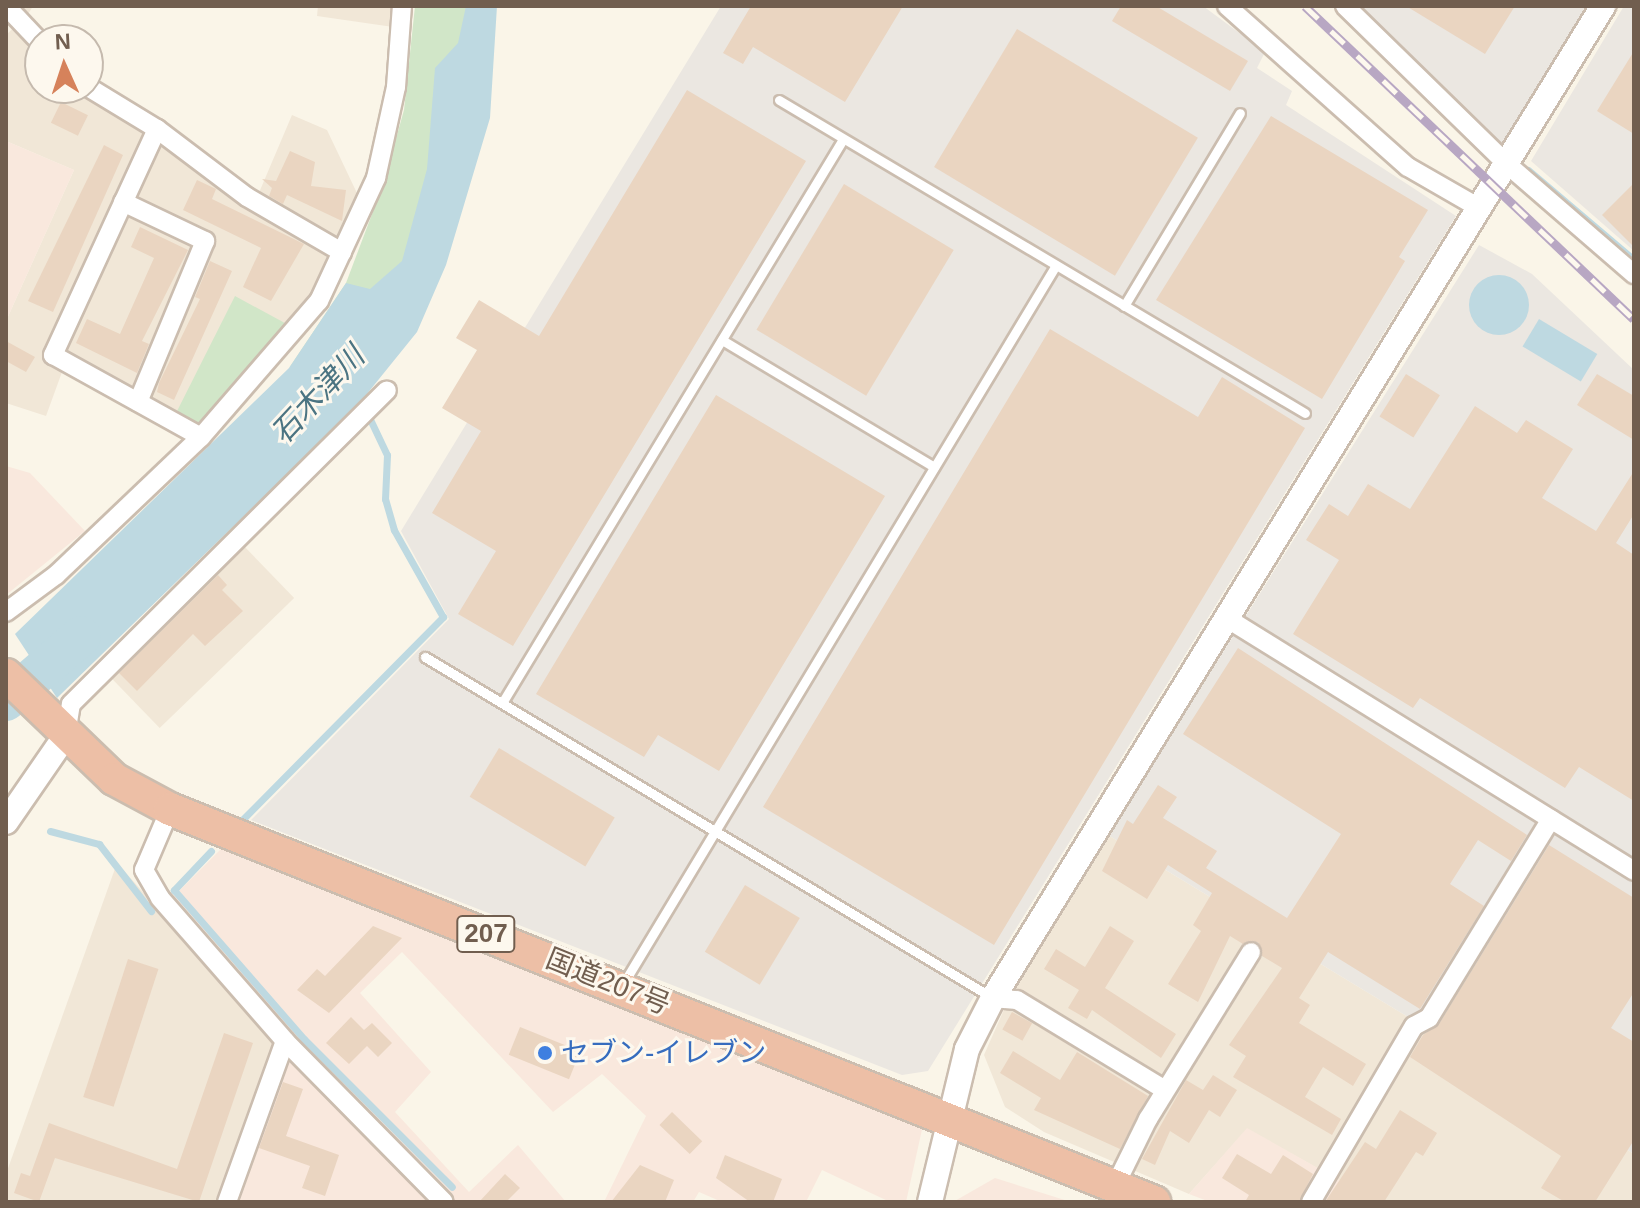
<!DOCTYPE html>
<meta charset="utf-8">
<style>
body{margin:0}
#map{position:relative;width:1640px;height:1208px;overflow:hidden;background:#faf5e8;font-family:Helvetica,"Noto Sans JP",sans-serif}
div>[style]{position:absolute}
[style*='--x']{left:calc(var(--x)*1px);top:calc(var(--y)*1px);width:calc(var(--w)*1px);rotate:calc(var(--a)*1deg)}
.residential>*{inset:0;background:#f1e7d7;transform-origin:0 0}
.commercial>*{inset:0;background:#f9e8dd}
.industrial>*{inset:0;background:#ebe7e1}
.green>*{inset:0;background:#d1e6c8}
.water>*{inset:0;background:#bed9e1;transform-origin:0 0}
.round{border-radius:50%}
.stream>*{height:7px;margin:-3.5px;padding:0 3.5px;transform-origin:3.5px;border-radius:3.5px;background:#bed9e1}
.river>*{height:40px;margin:-20px;padding:0 20px;transform-origin:20px;border-radius:20px;background:#bed9e1}
.building>*{inset:0;background:#ead5c1;transform-origin:0 0}
.roads{filter:drop-shadow(2px 0 #cbbdaf) drop-shadow(-2px 0 #cbbdaf) drop-shadow(0 2px #cbbdaf) drop-shadow(0 -2px #cbbdaf)}
.lane>*{height:9px;margin:-4.5px;padding:0 4.5px;transform-origin:4.5px;border-radius:4.5px;background:#fff}
.street>*{height:18px;margin:-9px;padding:0 9px;transform-origin:9px;border-radius:9px;background:#fff}
.secondary>*{height:24px;margin:-12px;padding:0 12px;transform-origin:12px;border-radius:12px;background:#fff}
.highway>*{height:32px;margin:-16px;padding:0 16px;transform-origin:16px;border-radius:16px;background:#edbfa6}
.rail>*{height:9px;margin-top:-4.5px;transform-origin:0;background:repeating-linear-gradient(90deg,#fdf8ee 0 18px,#b8a7c3 0 36px);box-sizing:border-box;border-block:2px solid #b8a7c3}
.dots>*{width:22px;height:22px;translate:-50% -50%;box-sizing:border-box;border:4px solid #fdf8ee;border-radius:50%}
span{translate:-50% -50%;white-space:nowrap;text-align:center;line-height:1.15;-webkit-text-stroke:6px #fdf8ee;paint-order:stroke}
.shield-label span{padding:2px 6px;background:#fdf8ee;border:2px solid;border-radius:6px;-webkit-text-stroke-width:0}
.shield-label{font-size:26px;color:#715e4f;font-weight:700}
.street-label{font-size:28px;color:#715e4f}
.shop-label{font-size:28px;color:#366cbe}
.left{translate:0 -50%;text-align:left}
.water-label{font-size:30px;color:#4b7482;font-style:italic}
.frame{position:absolute;inset:0;border:8px solid #715e4f;pointer-events:none}
.north{position:absolute;left:24px;top:24px;width:80px;height:80px;box-sizing:border-box;background:#fdf8ee;border:2px solid #c5baae;border-radius:50%;rotate:357deg;font-size:22px;font-weight:700;line-height:32px;text-align:center;color:#715e4f}
.north::after{content:'';display:block;margin:auto;width:28px;height:36px;background:#d6825b;clip-path:polygon(50% 0,100% 100%,50% 72%,0 100%)}
</style>
<div id="map">
<div class="residential">
<div style="clip-path:polygon(18px 6px,33px 6px,27px 16px,40px 40px,40px 88px,88px 88px,258px 195px,292px 115px,327px 130px,365px 210px,322px 306px,169px 427px,62px 372px,46px 416px,6px 403px,6px 321px,74px 170px,6px 141px,6px 35px,26px 16px)"></div>
<div style="clip-path:polygon(318px 6px,407px 6px,407px 29px,317px 16px)"></div>
<div style="left:240px;top:542px;width:78px;height:187px;rotate:46deg"></div>
<div style="clip-path:polygon(1108px 835px,1634px 1154px,1634px 1202px,1378px 1202px,1247px 1129px,1189px 1194px,1044px 1132px,1005px 1107px,984px 1055px,1014px 987px)"></div>
<div style="clip-path:polygon(117px 863px,278px 1043px,219px 1202px,6px 1202px,6px 1174px)"></div>
</div>
<div class="commercial">
<div style="clip-path:polygon(6px 141px,74px 170px,6px 321px)"></div>
<div style="clip-path:polygon(6px 466px,30px 473px,85px 531px,6px 595px)"></div>
<div style="clip-path:polygon(221px 849px,923px 1125px,906px 1202px,890px 1202px,822px 1170px,806px 1202px,722px 1202px,699px 1192px,693px 1202px,604px 1202px,646px 1116px,602px 1074px,553px 1112px,402px 952px,360px 993px,431px 1072px,395px 1112px,469px 1192px,518px 1145px,566px 1202px,239px 1202px,221px 1196px,278px 1043px,158px 912px)"></div>
<div style="clip-path:polygon(1247px 1128px,1378px 1202px,1210px 1202px,1189px 1194px)"></div>
<div style="clip-path:polygon(995px 1178px,1071px 1202px,953px 1202px)"></div>
</div>
<div class="industrial">
<div style="clip-path:polygon(721px 6px,1203px 6px,1265px 52px,1257px 68px,1292px 91px,1286px 105px,1456px 216px,928px 1071px,902px 1075px,251px 820px,449px 619px,401px 531px)"></div>
<div style="clip-path:polygon(1356px 6px,1586px 6px,1500px 146px)"></div>
<div style="clip-path:polygon(1624px 6px,1634px 6px,1634px 251px,1531px 161px)"></div>
<div style="clip-path:polygon(1479px 245px,1532px 274px,1634px 370px,1634px 1154px,1108px 835px)"></div>
</div>
<div class="green">
<div style="clip-path:polygon(415px 6px,470px 6px,420px 250px,289px 368px,346px 283px,383px 185px,404px 110px)"></div>
<div style="clip-path:polygon(235px 296px,294px 328px,187px 441px,169px 427px)"></div>
</div>
<div class="water">
<div style="clip-path:polygon(466px 6px,497px 6px,490px 118px,446px 265px,417px 332px,358px 405px,57px 698px,15px 634px,289px 368px,346px 283px,370px 289px,402px 261px,427px 169px,435px 68px,458px 43px)"></div>
<div class="round" style="left:1469px;top:275px;width:60px;height:60px"></div>
<div style="left:1539px;top:319px;width:68px;height:32px;rotate:31deg"></div>
</div>
<div class="stream">
<div style="--x:1528;--y:170;--w:139;--a:40.3"></div>
<div style="--x:242;--y:820;--w:286;--a:-45.3"></div>
<div style="--x:443;--y:617;--w:100;--a:-119.4"></div>
<div style="--x:394;--y:530;--w:32;--a:-106"></div>
<div style="--x:385;--y:499;--w:44;--a:-87.4"></div>
<div style="--x:387;--y:455;--w:65;--a:-115.4"></div>
<div style="--x:50;--y:831;--w:51;--a:14.9"></div>
<div style="--x:99;--y:844;--w:85;--a:52.2"></div>
<div style="--x:211;--y:851;--w:54;--a:133.5"></div>
<div style="--x:174;--y:890;--w:198;--a:48.9"></div>
<div style="--x:304;--y:1039;--w:209;--a:45"></div>
</div>
<div class="river">
<div style="--x:6;--y:701;--w:99;--a:-40.9"></div>
</div>
<div class="building">
<div style="clip-path:polygon(751px 6px,903px 6px,845px 102px,753px 47px,743px 64px,723px 53px)"></div>
<div style="clip-path:polygon(1121px 6px,1156px 6px,1248px 61px,1230px 91px,1112px 21px)"></div>
<div style="clip-path:polygon(1406px 6px,1515px 6px,1485px 54px)"></div>
<div style="left:1017px;top:29px;width:211px;height:161px;rotate:31deg"></div>
<div style="clip-path:polygon(1634px 51px,1634px 134px,1597px 111px)"></div>
<div style="clip-path:polygon(687px 90px,806px 161px,513px 646px,458px 614px,496px 551px,432px 513px,481px 431px,442px 408px,477px 350px,456px 338px,479px 300px,539px 336px)"></div>
<div style="left:61px;top:102px;width:30px;height:23px;rotate:26deg"></div>
<div style="clip-path:polygon(1271px 116px,1428px 210px,1399px 257px,1405px 261px,1322px 399px,1156px 300px)"></div>
<div style="clip-path:polygon(104px 145px,123px 155px,53px 312px,28px 301px)"></div>
<div style="clip-path:polygon(290px 151px,315px 162px,311px 186px,346px 190px,342px 221px,287px 195px,283px 204px,269px 196px,272px 188px,262px 179px,276px 181px)"></div>
<div style="clip-path:polygon(197px 180px,216px 189px,212px 199px,304px 244px,271px 301px,243px 287px,261px 248px,183px 210px)"></div>
<div style="clip-path:polygon(1634px 183px,1634px 247px,1602px 215px)"></div>
<div style="left:844px;top:184px;width:128px;height:170px;rotate:31deg"></div>
<div style="clip-path:polygon(140px 227px,188px 250px,142px 341px,149px 344px,137px 373px,76px 343px,87px 319px,120px 334px,154px 258px,131px 247px)"></div>
<div style="clip-path:polygon(210px 261px,232px 271px,174px 400px,157px 392px,159px 383px,200px 299px,195px 297px)"></div>
<div style="clip-path:polygon(1050px 329px,1198px 417px,1222px 377px,1305px 428px,994px 945px,763px 807px)"></div>
<div style="clip-path:polygon(6px 341px,35px 357px,26px 372px,6px 361px)"></div>
<div style="left:1406px;top:374px;width:40px;height:50px;rotate:32deg"></div>
<div style="clip-path:polygon(1597px 374px,1634px 396px,1634px 440px,1577px 405px)"></div>
<div style="clip-path:polygon(716px 395px,885px 496px,719px 771px,658px 735px,644px 757px,536px 694px)"></div>
<div style="clip-path:polygon(1475px 406px,1517px 433px,1526px 420px,1573px 449px,1542px 498px,1596px 531px,1634px 471px,1634px 514px,1616px 543px,1634px 555px,1634px 801px,1579px 767px,1565px 788px,1420px 698px,1413px 708px,1293px 634px,1339px 560px,1306px 540px,1329px 504px,1348px 516px,1368px 484px,1410px 509px)"></div>
<div style="clip-path:polygon(218px 575px,227px 585px,222px 590px,243px 611px,205px 646px,193px 634px,137px 691px,119px 673px)"></div>
<div style="clip-path:polygon(1238px 648px,1527px 835px,1511px 861px,1478px 840px,1450px 884px,1484px 906px,1420px 1009px,1328px 952px,1299px 998px,1310px 1005px,1299px 1023px,1366px 1064px,1353px 1086px,1323px 1067px,1305px 1097px,1341px 1119px,1332px 1135px,1233px 1077px,1246px 1056px,1229px 1045px,1282px 968px,1262px 956px,1258px 942px,1243px 944px,1230px 936px,1198px 1002px,1168px 984px,1201px 931px,1193px 925px,1212px 893px,1168px 865px,1147px 899px,1102px 871px,1127px 820px,1133px 824px,1158px 785px,1177px 797px,1163px 818px,1217px 851px,1206px 868px,1287px 918px,1341px 834px,1183px 734px)"></div>
<div style="left:499px;top:748px;width:135px;height:57px;rotate:31deg"></div>
<div style="clip-path:polygon(1549px 845px,1634px 898px,1634px 992px,1611px 1028px,1634px 1042px,1634px 1140px,1595px 1202px,1565px 1202px,1541px 1188px,1561px 1156px,1410px 1057px,1423px 1035px,1439px 1024px)"></div>
<div style="left:745px;top:885px;width:64px;height:78px;rotate:31deg"></div>
<div style="clip-path:polygon(373px 926px,402px 938px,329px 1013px,297px 990px,317px 969px,325px 976px)"></div>
<div style="clip-path:polygon(1110px 926px,1134px 941px,1105px 988px,1176px 1034px,1161px 1058px,1092px 1010px,1087px 1019px,1068px 1008px,1079px 990px,1044px 969px,1056px 949px,1085px 967px)"></div>
<div style="left:128px;top:959px;width:32px;height:145px;rotate:18deg"></div>
<div style="left:1012px;top:1012px;width:23px;height:20px;rotate:29deg"></div>
<div style="clip-path:polygon(351px 1017px,364px 1030px,372px 1023px,392px 1043px,378px 1057px,367px 1046px,349px 1064px,326px 1043px)"></div>
<div style="left:520px;top:1027px;width:65px;height:30px;rotate:22deg"></div>
<div style="clip-path:polygon(224px 1033px,253px 1043px,199px 1202px,55px 1158px,39px 1202px,14px 1193px,21px 1173px,30px 1176px,49px 1123px,177px 1169px)"></div>
<div style="clip-path:polygon(1013px 1051px,1060px 1080px,1077px 1052px,1148px 1096px,1120px 1149px,1034px 1110px,1041px 1098px,1000px 1073px)"></div>
<div style="clip-path:polygon(1213px 1075px,1237px 1090px,1220px 1117px,1209px 1110px,1189px 1143px,1170px 1131px,1155px 1165px,1142px 1159px,1186px 1080px,1203px 1090px)"></div>
<div style="clip-path:polygon(283px 1082px,303px 1089px,286px 1136px,339px 1155px,325px 1196px,302px 1188px,310px 1166px,259px 1148px)"></div>
<div style="clip-path:polygon(1400px 1110px,1437px 1133px,1423px 1156px,1416px 1152px,1384px 1202px,1325px 1202px,1365px 1142px,1376px 1149px)"></div>
<div style="left:672px;top:1112px;width:42px;height:18px;rotate:44deg"></div>
<div style="clip-path:polygon(1237px 1154px,1271px 1174px,1283px 1155px,1313px 1174px,1299px 1202px,1245px 1202px,1249px 1195px,1222px 1178px)"></div>
<div style="clip-path:polygon(725px 1155px,782px 1179px,773px 1202px,750px 1202px,716px 1178px)"></div>
<div style="clip-path:polygon(640px 1165px,674px 1180px,665px 1202px,611px 1202px)"></div>
<div style="clip-path:polygon(505px 1174px,520px 1188px,506px 1202px,479px 1202px)"></div>
</div>
<div class="roads">
<div class="lane">
<div style="--x:779;--y:100;--w:612;--a:30.76"></div>
<div style="--x:1124;--y:306;--w:225;--a:-59"></div>
<div style="--x:722;--y:340;--w:247;--a:30.9"></div>
<div style="--x:425;--y:657;--w:660;--a:30.99"></div>
<div style="--x:502;--y:703;--w:659;--a:-58.84"></div>
<div style="--x:623;--y:984;--w:839;--a:-58.94"></div>
</div>
<div class="street">
<div style="--x:6;--y:6;--w:50;--a:46.6"></div>
<div style="--x:1227;--y:6;--w:242;--a:41.7"></div>
<div style="--x:1408;--y:167;--w:84;--a:29.9"></div>
<div style="--x:1345;--y:6;--w:228;--a:44.3"></div>
<div style="--x:1508;--y:165;--w:167;--a:40.9"></div>
<div style="--x:88;--y:87;--w:81;--a:31.3"></div>
<div style="--x:157;--y:129;--w:113;--a:37.1"></div>
<div style="--x:247;--y:197;--w:110;--a:30.1"></div>
<div style="--x:157;--y:129;--w:249;--a:114.7"></div>
<div style="--x:53;--y:355;--w:169;--a:29"></div>
<div style="--x:123;--y:202;--w:91;--a:25.4"></div>
<div style="--x:205;--y:241;--w:174;--a:112.6"></div>
<div style="--x:6;--y:612;--w:62;--a:-36.5"></div>
<div style="--x:56;--y:575;--w:200;--a:-43.6"></div>
<div style="--x:201;--y:437;--w:180;--a:-49.1"></div>
<div style="--x:319;--y:301;--w:136;--a:-65.1"></div>
<div style="--x:376;--y:178;--w:93;--a:-77.6"></div>
<div style="--x:396;--y:87;--w:81;--a:-85.8"></div>
<div style="--x:1228;--y:619;--w:478;--a:31.8"></div>
<div style="--x:66;--y:735;--w:31;--a:-81"></div>
<div style="--x:71;--y:704;--w:445;--a:-44.8"></div>
<div style="--x:170;--y:809;--w:66;--a:113.1"></div>
<div style="--x:144;--y:870;--w:32;--a:60"></div>
<div style="--x:160;--y:898;--w:190;--a:48.8"></div>
<div style="--x:285;--y:1041;--w:226;--a:45.4"></div>
<div style="--x:993;--y:998;--w:24;--a:5"></div>
<div style="--x:1017;--y:1000;--w:173;--a:31.3"></div>
<div style="--x:1115;--y:1186;--w:75;--a:-63.8"></div>
<div style="--x:1148;--y:1119;--w:196;--a:-58.3"></div>
<div style="--x:227;--y:1202;--w:171;--a:-70.2"></div>
<div style="--x:1311;--y:1202;--w:204;--a:-59.7"></div>
<div style="--x:1414;--y:1026;--w:17;--a:-28"></div>
<div style="--x:1429;--y:1018;--w:233;--a:-58.5"></div>
</div>
<div class="secondary">
<div style="--x:6;--y:822;--w:106;--a:-55.4"></div>
<div style="--x:930;--y:1202;--w:157;--a:-76.4"></div>
<div style="--x:967;--y:1049;--w:57;--a:-63"></div>
<div style="--x:993;--y:998;--w:1165;--a:-58.41"></div>
</div>
<div class="highway">
<div style="--x:6;--y:675;--w:150;--a:43.9"></div>
<div style="--x:114;--y:779;--w:64;--a:28.2"></div>
<div style="--x:170;--y:809;--w:1060;--a:21.77"></div>
</div>
</div>
<div class="rail">
<div style="--x:1305;--y:6;--w:454;--a:43.6"></div>
</div>
<div class="dots">
<div style="left:545px;top:1053px;background:#3f7fe0"></div>
</div>
<div class="shield-label">
<span style="left:486px;top:934px">207</span>
</div>
<div class="street-label">
<span style="left:608px;top:982px;rotate:22deg">国道207号</span>
</div>
<div class="shop-label">
<span class="left" style="left:561px;top:1053px">セブン-イレブン</span>
</div>
<div class="water-label">
<span style="left:318px;top:395px;rotate:-47deg">石木津川</span>
</div>
<div class="frame"></div>
<div class="north">N</div>
</div>
